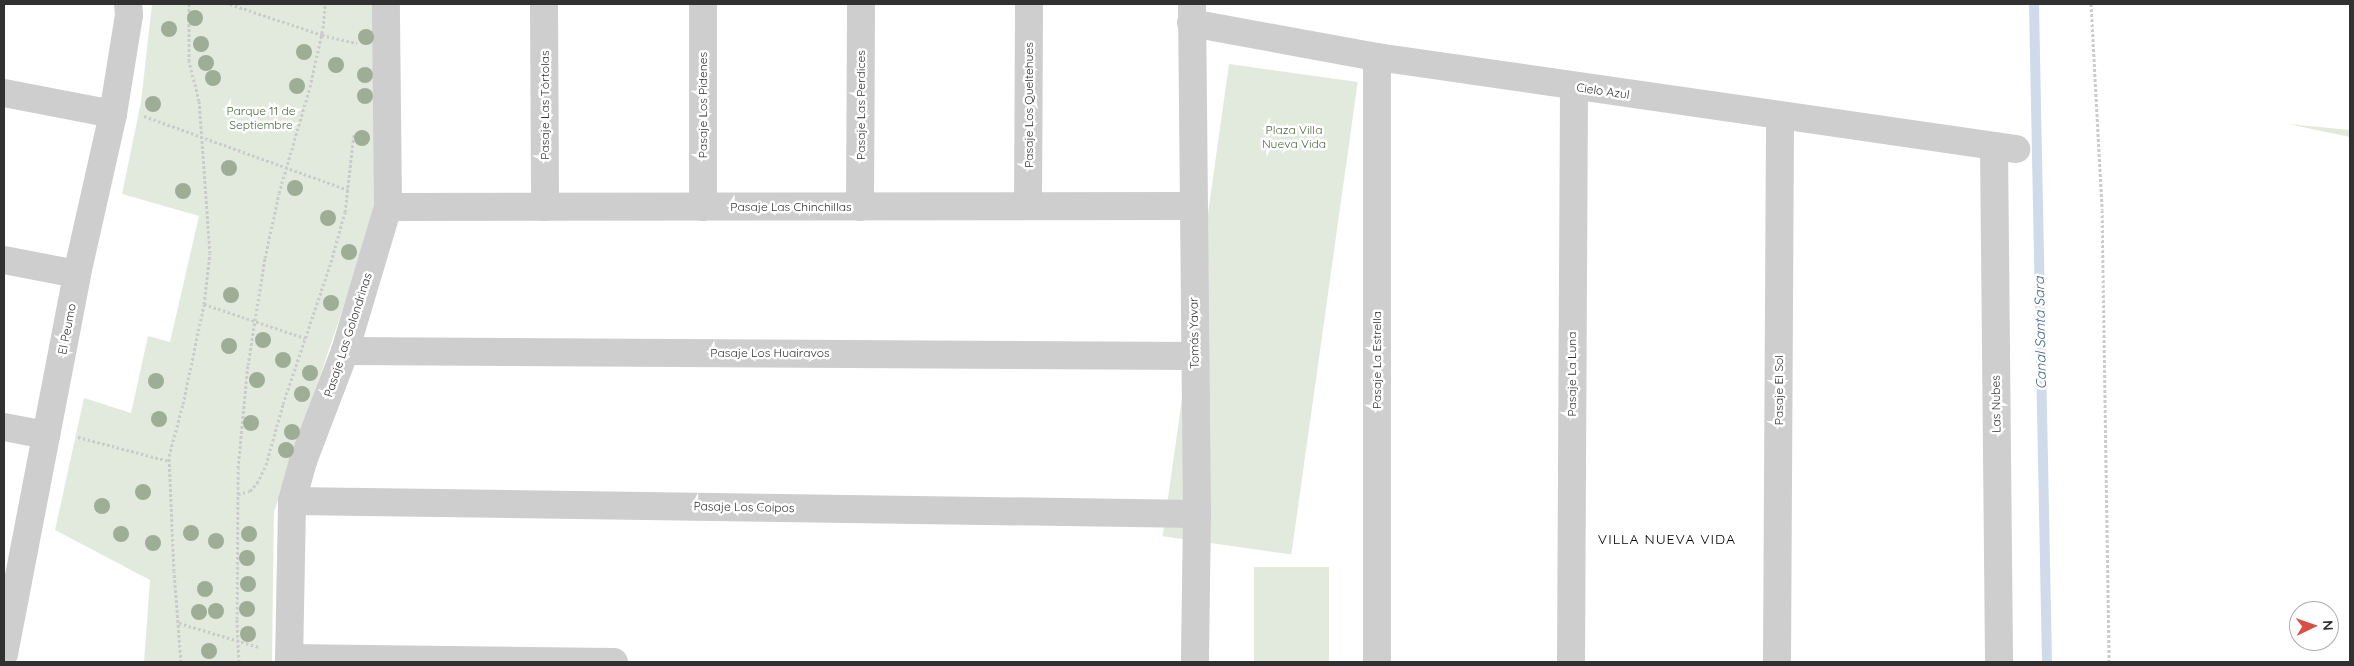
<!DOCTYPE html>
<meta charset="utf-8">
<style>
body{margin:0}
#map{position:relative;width:2354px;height:666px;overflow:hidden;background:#fff;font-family:Quicksand,sans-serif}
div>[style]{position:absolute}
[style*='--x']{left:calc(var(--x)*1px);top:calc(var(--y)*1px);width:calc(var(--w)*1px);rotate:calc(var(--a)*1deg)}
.green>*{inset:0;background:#e2eade;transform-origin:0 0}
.stream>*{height:10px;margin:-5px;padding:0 5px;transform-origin:5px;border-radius:5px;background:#cfdbeb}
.path>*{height:3px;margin-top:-1.5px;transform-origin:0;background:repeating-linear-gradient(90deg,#cbcbcb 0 2.5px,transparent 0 5px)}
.street>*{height:28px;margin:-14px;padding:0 14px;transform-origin:14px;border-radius:14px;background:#cecece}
.trees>*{width:16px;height:16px;margin:-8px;border-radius:50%;background:#9ead96}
span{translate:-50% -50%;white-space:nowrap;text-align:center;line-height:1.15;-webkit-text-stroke:5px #fff;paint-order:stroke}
.street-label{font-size:12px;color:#313131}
.park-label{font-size:12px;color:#4e6a41}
.water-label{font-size:14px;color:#44658f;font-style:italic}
.neighbourhood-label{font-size:14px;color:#000;letter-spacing:1px}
.frame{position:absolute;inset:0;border:5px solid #313131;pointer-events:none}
.north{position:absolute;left:2289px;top:601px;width:50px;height:50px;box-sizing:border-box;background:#fff;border:1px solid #adadad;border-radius:50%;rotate:87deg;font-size:14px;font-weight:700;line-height:20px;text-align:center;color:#313131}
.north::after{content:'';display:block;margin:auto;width:18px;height:22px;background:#d95042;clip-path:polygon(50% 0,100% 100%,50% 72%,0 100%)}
</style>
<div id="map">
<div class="green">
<div style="clip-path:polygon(152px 4px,374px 4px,377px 208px,274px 512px,272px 662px,144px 662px,150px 580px,55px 530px,84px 398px,131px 413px,148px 336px,170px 342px,199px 216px,122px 194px,141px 102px)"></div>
<div style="left:1229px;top:64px;width:130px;height:477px;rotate:8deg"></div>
<div style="clip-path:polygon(2288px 124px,2350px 130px,2350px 137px)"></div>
<div style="left:1254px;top:567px;width:75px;height:95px"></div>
</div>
<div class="stream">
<div style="--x:2034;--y:4;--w:658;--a:88.87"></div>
</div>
<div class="path">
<div style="--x:230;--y:4;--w:97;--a:18.6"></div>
<div style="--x:322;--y:35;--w:36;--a:13"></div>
<div style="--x:2091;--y:4;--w:206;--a:86.9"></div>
<div style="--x:2102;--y:210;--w:452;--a:89.1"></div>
<div style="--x:144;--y:116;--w:217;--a:19.9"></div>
<div style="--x:204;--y:304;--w:107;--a:18.6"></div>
<div style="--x:78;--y:437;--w:94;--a:14.8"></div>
<div style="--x:238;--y:494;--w:12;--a:-14"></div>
<div style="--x:250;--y:491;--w:11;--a:-49"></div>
<div style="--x:257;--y:483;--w:20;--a:-63"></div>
<div style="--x:266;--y:465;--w:63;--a:-74.4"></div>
<div style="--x:283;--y:404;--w:150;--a:-71.3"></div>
<div style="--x:331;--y:262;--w:52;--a:-74.4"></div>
<div style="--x:345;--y:212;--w:79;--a:-83.4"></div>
<div style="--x:179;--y:623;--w:84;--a:16.7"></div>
<div style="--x:181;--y:662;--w:91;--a:-94.4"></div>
<div style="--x:174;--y:571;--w:115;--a:-92.5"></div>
<div style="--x:169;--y:456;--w:54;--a:-74.9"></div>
<div style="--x:183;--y:404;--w:102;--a:-78.1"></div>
<div style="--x:204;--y:304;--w:51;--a:-83.3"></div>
<div style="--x:210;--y:253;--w:152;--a:-94.1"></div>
<div style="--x:199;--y:101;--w:41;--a:-104"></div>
<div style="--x:189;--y:61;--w:57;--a:-90"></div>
<div style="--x:239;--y:662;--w:43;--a:-92.7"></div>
<div style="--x:237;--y:619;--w:151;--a:-89.6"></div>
<div style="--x:238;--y:468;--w:103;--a:-84.5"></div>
<div style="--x:248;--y:365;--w:108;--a:-81"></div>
<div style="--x:265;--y:258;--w:66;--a:-77.8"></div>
<div style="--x:279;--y:193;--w:110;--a:-73.7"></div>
<div style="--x:310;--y:87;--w:60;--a:-77.6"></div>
<div style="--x:323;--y:28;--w:24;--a:-85"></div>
</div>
<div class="street">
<div style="--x:544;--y:4;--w:203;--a:89.7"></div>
<div style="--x:703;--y:4;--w:203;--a:90"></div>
<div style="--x:1192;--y:4;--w:510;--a:89.44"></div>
<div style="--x:1197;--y:514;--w:148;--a:90.8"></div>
<div style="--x:1191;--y:23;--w:189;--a:10.4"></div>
<div style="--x:1377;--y:57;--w:646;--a:8.19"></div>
<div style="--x:4;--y:93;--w:111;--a:10.9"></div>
<div style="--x:1994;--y:146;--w:516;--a:89.44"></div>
<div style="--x:1028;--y:206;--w:202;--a:-89.7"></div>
<div style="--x:388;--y:207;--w:805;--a:-0.07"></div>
<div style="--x:860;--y:207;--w:203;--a:-89.7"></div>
<div style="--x:4;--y:260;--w:74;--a:10.9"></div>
<div style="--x:345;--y:351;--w:849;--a:0.34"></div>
<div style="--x:4;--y:427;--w:43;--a:10.8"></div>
<div style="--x:292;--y:501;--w:905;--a:0.82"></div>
<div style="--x:4;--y:654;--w:387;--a:-79.1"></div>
<div style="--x:77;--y:274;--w:164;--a:-77.3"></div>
<div style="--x:113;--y:114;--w:100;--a:-80.8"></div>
<div style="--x:129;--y:15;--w:11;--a:-95"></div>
<div style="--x:289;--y:658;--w:325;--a:0.7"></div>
<div style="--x:289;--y:662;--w:161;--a:-88.9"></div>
<div style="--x:292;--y:501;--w:41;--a:-74.6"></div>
<div style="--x:303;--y:461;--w:118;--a:-69.1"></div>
<div style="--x:345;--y:351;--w:150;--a:-73.4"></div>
<div style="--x:388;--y:207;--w:203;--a:-90.6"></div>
<div style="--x:1377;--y:662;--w:605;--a:-90"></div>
<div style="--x:1571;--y:662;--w:576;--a:-89.7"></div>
<div style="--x:1777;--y:662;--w:545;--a:-89.68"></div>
</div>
<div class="trees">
<div style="left:195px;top:18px"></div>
<div style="left:169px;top:29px"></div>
<div style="left:366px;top:37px"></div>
<div style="left:201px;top:44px"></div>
<div style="left:304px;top:52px"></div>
<div style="left:206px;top:63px"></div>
<div style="left:336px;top:65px"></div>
<div style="left:365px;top:75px"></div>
<div style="left:213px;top:78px"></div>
<div style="left:297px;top:86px"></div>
<div style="left:365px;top:96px"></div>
<div style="left:153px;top:104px"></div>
<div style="left:362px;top:138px"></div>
<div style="left:229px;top:168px"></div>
<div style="left:295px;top:188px"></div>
<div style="left:183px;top:191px"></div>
<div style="left:328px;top:218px"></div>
<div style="left:349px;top:252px"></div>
<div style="left:231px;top:295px"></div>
<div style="left:331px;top:303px"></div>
<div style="left:263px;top:340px"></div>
<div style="left:229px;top:346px"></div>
<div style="left:283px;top:360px"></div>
<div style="left:310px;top:373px"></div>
<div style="left:257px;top:380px"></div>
<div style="left:156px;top:381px"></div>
<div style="left:302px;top:394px"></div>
<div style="left:159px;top:419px"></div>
<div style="left:251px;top:423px"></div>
<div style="left:292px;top:432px"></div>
<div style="left:286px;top:450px"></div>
<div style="left:143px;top:492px"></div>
<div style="left:102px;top:506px"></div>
<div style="left:191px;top:533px"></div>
<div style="left:121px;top:534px"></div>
<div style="left:249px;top:534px"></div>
<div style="left:216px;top:541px"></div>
<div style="left:153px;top:543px"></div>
<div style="left:247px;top:558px"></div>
<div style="left:248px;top:584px"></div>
<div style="left:205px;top:589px"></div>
<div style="left:247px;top:609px"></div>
<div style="left:216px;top:611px"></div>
<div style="left:199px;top:612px"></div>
<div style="left:248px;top:634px"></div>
<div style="left:209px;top:651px"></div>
</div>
<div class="street-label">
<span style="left:1603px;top:91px;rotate:8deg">Cielo Azul</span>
<span style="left:545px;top:105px;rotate:-90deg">Pasaje Las Tórtolas</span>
<span style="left:703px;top:105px;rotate:-90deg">Pasaje Los Pidenes</span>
<span style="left:861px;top:105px;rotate:-90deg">Pasaje Las Perdices</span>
<span style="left:1029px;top:105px;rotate:-90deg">Pasaje Los Queltehues</span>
<span style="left:791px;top:207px">Pasaje Las Chinchillas</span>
<span style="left:67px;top:329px;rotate:-79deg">El Peumo</span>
<span style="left:1194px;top:333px;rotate:-91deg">Tomás Yavar</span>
<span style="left:348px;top:335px;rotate:-72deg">Pasaje Las Golondrinas</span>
<span style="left:770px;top:353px">Pasaje Los Huairavos</span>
<span style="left:1377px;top:360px;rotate:-90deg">Pasaje La Estrella</span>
<span style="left:1572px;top:374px;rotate:-90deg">Pasaje La Luna</span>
<span style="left:1779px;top:390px;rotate:-90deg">Pasaje El Sol</span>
<span style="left:1996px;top:404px;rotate:-91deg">Las Nubes</span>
<span style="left:744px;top:507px;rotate:1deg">Pasaje Los Coipos</span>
</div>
<div class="park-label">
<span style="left:261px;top:118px">Parque 11 de<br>Septiembre</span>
<span style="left:1294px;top:137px">Plaza Villa<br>Nueva Vida</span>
</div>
<div class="water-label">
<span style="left:2040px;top:333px;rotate:-91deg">Canal Santa Sara</span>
</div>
<div class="neighbourhood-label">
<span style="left:1667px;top:539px">VILLA NUEVA VIDA</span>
</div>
<div class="frame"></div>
<div class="north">N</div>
</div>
